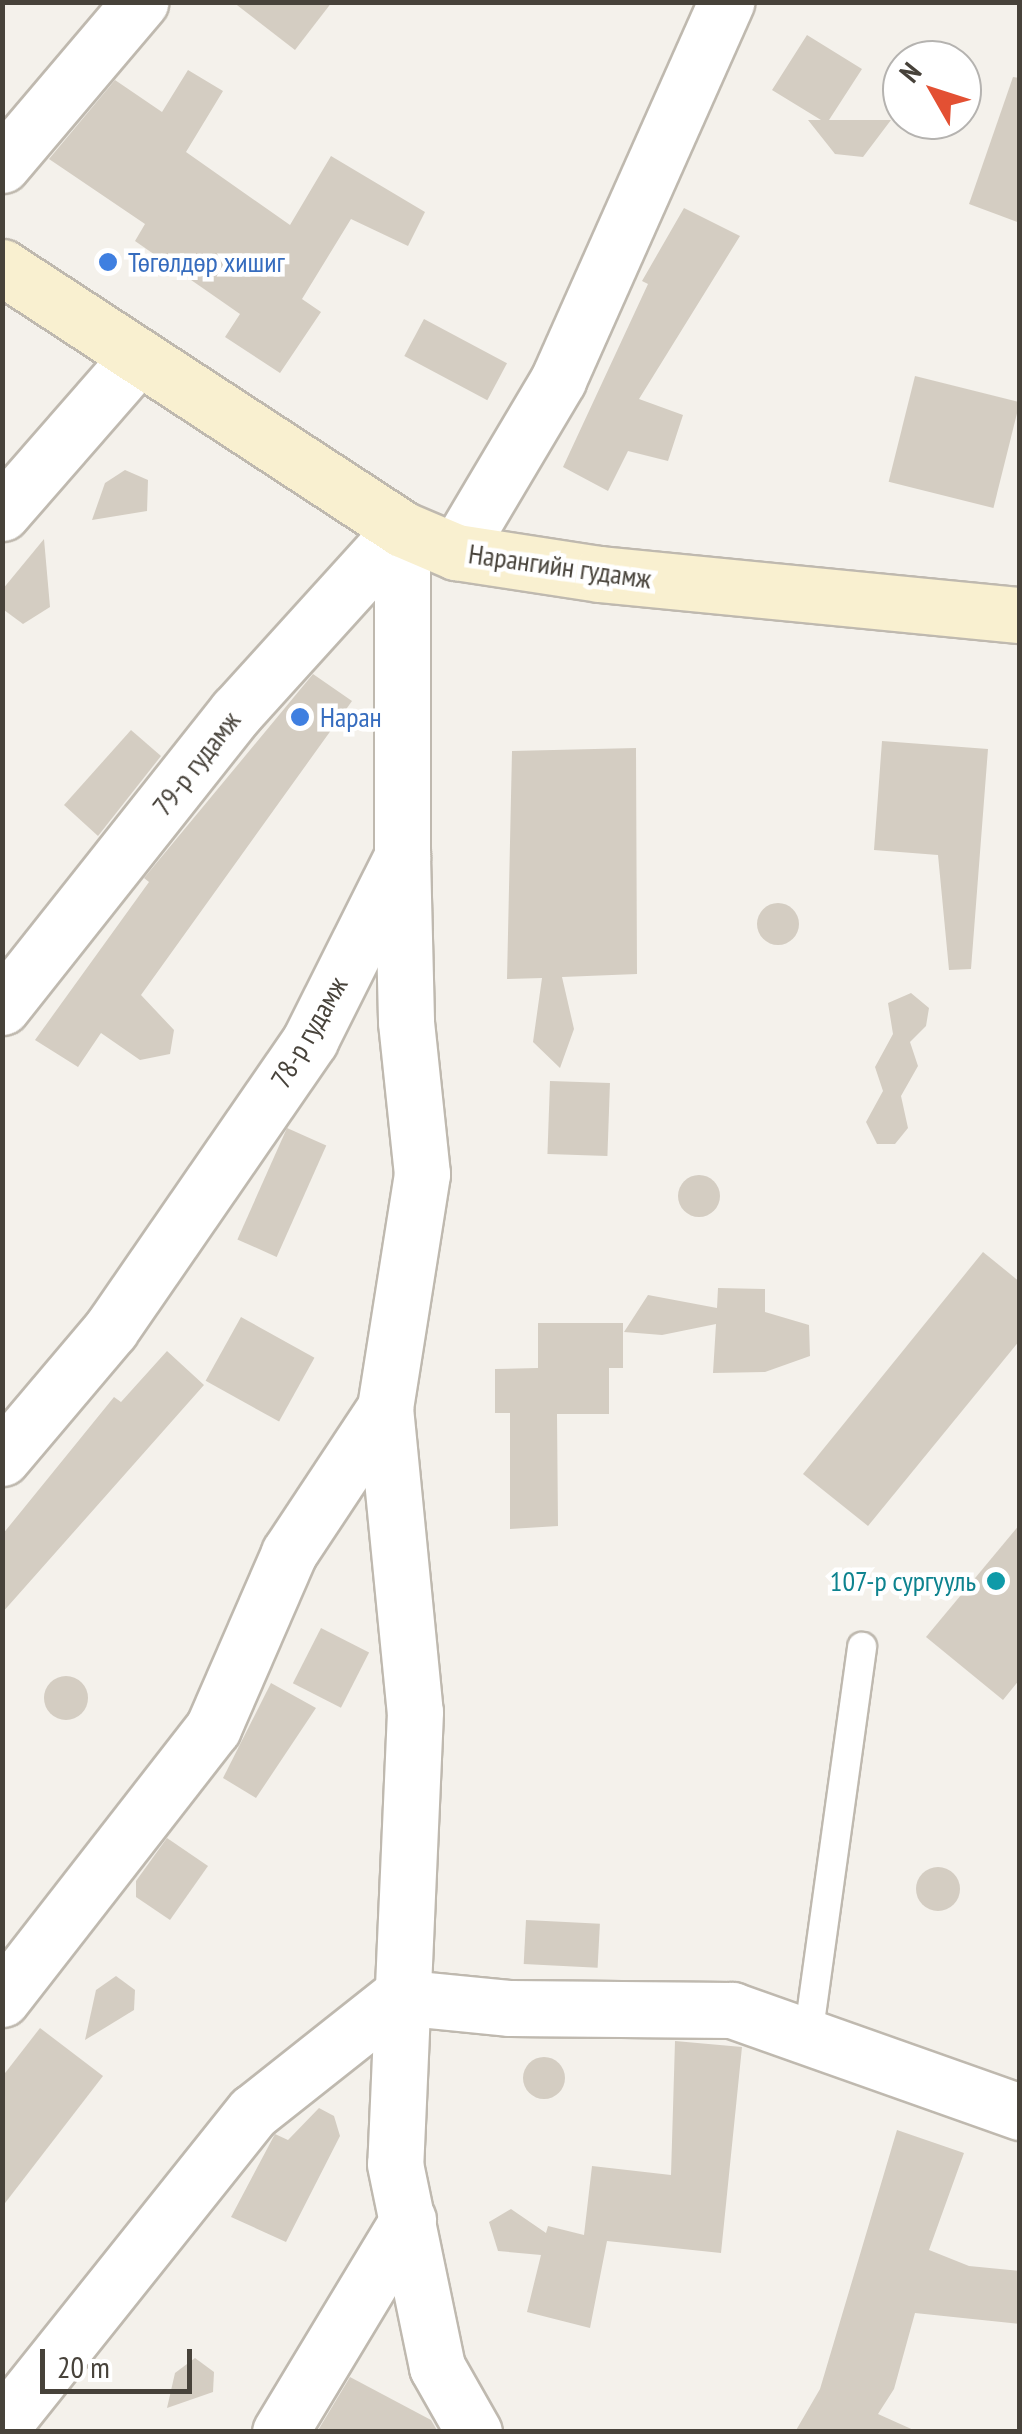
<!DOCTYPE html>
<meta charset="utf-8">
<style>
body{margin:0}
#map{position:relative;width:1022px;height:2434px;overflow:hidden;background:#f4f1eb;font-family:"PT Sans Narrow",sans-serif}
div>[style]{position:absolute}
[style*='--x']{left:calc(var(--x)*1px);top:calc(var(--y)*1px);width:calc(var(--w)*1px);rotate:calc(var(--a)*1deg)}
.building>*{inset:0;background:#d4cdc2;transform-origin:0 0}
.round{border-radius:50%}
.roads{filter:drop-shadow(2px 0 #bfb9af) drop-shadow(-2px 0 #bfb9af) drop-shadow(0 2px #bfb9af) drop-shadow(0 -2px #bfb9af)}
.service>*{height:28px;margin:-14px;padding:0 14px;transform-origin:14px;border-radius:14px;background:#fff}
.minor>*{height:55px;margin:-27.5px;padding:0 27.5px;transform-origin:27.5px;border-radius:27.5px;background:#fff}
.secondary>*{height:55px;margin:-27.5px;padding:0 27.5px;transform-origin:27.5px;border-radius:27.5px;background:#f9f0d0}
.dots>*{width:28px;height:28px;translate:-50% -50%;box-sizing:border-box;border:5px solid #fff;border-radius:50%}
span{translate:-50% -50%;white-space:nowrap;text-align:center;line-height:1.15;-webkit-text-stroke:9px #fff;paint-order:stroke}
.shop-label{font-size:28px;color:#366cbe}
.left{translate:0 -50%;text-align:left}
.street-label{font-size:28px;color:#47423a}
.culture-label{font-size:28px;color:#0d838f}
.right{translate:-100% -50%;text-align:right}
.frame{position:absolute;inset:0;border:5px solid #47423a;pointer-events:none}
.north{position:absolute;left:882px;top:40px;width:100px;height:100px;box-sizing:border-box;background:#fff;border:2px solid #b5b3b0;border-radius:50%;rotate:309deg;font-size:28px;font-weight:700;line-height:40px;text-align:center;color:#47423a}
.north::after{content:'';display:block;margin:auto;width:35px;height:45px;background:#e35033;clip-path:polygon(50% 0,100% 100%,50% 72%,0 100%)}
.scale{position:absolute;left:40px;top:2349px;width:152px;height:45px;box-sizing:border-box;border:5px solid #47423a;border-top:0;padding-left:12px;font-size:30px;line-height:35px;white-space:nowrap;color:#47423a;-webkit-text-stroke:8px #fff;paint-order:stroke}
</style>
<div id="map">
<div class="building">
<div style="clip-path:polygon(233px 2px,332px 2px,295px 50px)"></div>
<div style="clip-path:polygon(807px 35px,862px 69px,829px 120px,891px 120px,863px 157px,835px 154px,808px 120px,821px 120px,772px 90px)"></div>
<div style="clip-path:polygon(188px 70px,223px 91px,186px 152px,290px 225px,331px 156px,425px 212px,408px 246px,351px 219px,302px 299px,321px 312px,280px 373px,225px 337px,240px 314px,135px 241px,145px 224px,49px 159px,115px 80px,162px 112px)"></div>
<div style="clip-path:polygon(1013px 77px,1020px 78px,1020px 223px,969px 204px)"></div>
<div style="clip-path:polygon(684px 208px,740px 236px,639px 399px,683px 415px,668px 461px,628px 451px,608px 491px,563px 467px,648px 284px,642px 281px)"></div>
<div style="left:424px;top:319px;width:94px;height:42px;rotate:28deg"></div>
<div style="left:915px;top:376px;width:108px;height:109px;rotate:14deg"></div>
<div style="clip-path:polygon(125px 470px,148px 480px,147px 511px,92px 520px,105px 483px)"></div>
<div style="clip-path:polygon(44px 539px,50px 607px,23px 624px,4px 610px,2px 590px)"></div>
<div style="clip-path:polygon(313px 674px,352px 701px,141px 995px,174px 1030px,170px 1054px,140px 1060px,101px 1033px,78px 1067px,35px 1040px,149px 882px,144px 878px)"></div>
<div style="clip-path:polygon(131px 730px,161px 756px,98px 836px,64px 805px)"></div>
<div style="clip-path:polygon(882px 741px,988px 749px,971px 969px,949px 970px,938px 855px,874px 850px)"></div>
<div style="clip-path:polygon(636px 748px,637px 974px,562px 977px,574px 1029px,560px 1068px,533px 1042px,542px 978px,507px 979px,512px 751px)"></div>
<div class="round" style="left:757px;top:903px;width:42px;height:42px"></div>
<div style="clip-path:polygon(911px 993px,929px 1008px,926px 1026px,910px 1042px,918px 1066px,901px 1096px,908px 1128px,895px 1144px,877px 1144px,866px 1122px,883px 1091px,875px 1067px,893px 1034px,888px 1003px)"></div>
<div style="left:550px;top:1081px;width:60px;height:73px;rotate:2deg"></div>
<div style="left:287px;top:1128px;width:43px;height:122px;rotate:24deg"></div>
<div class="round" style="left:678px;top:1175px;width:42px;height:42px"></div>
<div style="clip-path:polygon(983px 1252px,1020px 1282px,1020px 1340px,868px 1526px,803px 1474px)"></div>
<div style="clip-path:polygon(718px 1288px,765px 1289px,765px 1312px,809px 1325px,810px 1356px,765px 1372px,713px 1373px,716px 1324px,662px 1335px,624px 1332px,648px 1295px,717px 1308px)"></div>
<div style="left:241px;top:1317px;width:84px;height:73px;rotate:29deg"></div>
<div style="clip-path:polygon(538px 1323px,623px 1323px,623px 1368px,609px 1368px,609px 1414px,557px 1414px,558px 1526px,510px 1529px,510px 1413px,495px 1413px,495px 1369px,538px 1368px)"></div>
<div style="clip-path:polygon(167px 1351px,204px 1385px,2px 1613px,2px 1535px,114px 1397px,121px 1402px)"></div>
<div style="clip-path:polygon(1020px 1524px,1020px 1679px,1003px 1700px,926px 1637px)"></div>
<div style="left:321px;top:1628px;width:54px;height:62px;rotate:27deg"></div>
<div class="round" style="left:44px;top:1676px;width:44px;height:44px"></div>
<div style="clip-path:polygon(271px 1683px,316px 1708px,256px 1798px,223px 1778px)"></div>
<div style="clip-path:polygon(167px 1838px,208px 1866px,170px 1920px,136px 1897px,136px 1881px)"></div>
<div class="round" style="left:916px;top:1867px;width:44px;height:44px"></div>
<div style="left:526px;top:1920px;width:74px;height:44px;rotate:3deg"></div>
<div style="clip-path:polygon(116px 1976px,135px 1990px,134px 2010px,85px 2040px,96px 1990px)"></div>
<div style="clip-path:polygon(40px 2028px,103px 2076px,2px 2207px,2px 2077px)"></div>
<div style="clip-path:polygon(675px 2041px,742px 2047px,721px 2253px,607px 2241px,590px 2328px,527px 2312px,541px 2255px,498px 2251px,489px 2222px,511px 2209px,546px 2233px,548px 2226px,584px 2235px,592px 2166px,671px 2175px)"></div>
<div class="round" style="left:523px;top:2057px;width:42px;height:42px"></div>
<div style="clip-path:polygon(319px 2108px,334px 2116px,340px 2136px,286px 2242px,231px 2217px,275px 2134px,288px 2140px)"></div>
<div style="clip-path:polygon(897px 2130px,964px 2153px,929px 2250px,969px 2266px,1020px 2271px,1020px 2324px,915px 2313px,894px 2389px,878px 2414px,918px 2432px,795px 2432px,820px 2389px)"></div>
<div style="clip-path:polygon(195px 2358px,214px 2372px,213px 2392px,167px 2408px,175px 2373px)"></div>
<div style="clip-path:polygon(350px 2377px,431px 2420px,438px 2432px,317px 2432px)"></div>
</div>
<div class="roads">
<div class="service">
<div style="--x:808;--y:2037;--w:394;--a:-82.1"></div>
</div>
<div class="minor">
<div style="--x:2;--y:165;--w:214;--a:-49.7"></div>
<div style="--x:2;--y:513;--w:207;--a:-48.9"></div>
<div style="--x:456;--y:552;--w:200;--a:-59.3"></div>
<div style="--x:558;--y:380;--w:414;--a:-66"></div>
<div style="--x:402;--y:856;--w:166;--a:88.6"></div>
<div style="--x:406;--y:1022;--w:153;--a:84"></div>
<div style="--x:422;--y:1174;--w:237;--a:99"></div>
<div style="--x:385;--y:1408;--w:305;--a:84.4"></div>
<div style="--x:415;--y:1712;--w:452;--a:92.5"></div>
<div style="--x:395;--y:2164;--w:207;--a:78.3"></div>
<div style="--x:437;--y:2367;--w:75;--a:60.4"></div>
<div style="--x:2;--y:1007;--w:377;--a:-51.6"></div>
<div style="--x:236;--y:712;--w:247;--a:-47.8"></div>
<div style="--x:2;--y:1458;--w:169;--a:-49.8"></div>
<div style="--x:111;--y:1329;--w:351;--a:-55.4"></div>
<div style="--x:310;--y:1040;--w:206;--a:-63.4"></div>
<div style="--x:402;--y:856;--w:327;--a:-90"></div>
<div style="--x:2;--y:1999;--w:343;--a:-52.1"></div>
<div style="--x:213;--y:1728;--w:191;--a:-66.5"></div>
<div style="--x:289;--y:1553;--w:174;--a:-56.5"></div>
<div style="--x:2;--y:2426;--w:402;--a:-51.4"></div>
<div style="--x:253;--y:2112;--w:185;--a:-38.4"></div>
<div style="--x:398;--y:1997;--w:113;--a:5.6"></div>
<div style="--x:510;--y:2008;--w:222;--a:0.5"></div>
<div style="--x:732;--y:2010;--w:306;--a:19.5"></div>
<div style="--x:280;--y:2432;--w:248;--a:-58.9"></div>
</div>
<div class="secondary">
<div style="--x:2;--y:267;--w:478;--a:33.2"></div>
<div style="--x:402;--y:529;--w:59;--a:23.1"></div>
<div style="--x:456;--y:552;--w:146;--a:8.7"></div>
<div style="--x:600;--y:574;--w:422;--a:5.6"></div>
</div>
</div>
<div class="dots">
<div style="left:108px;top:262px;background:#3f7fe0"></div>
<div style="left:300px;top:717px;background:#3f7fe0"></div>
<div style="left:996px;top:1581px;background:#0f9aa8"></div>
</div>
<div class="shop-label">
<span class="left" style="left:128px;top:262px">Төгөлдөр хишиг</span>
<span class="left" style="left:320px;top:717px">Наран</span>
</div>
<div class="street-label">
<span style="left:560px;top:566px;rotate:8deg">Нарангийн гудамж</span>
<span style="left:196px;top:763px;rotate:-52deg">79-р гудамж</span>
<span style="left:309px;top:1032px;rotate:-60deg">78-р гудамж</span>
</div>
<div class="culture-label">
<span class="right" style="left:976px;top:1581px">107-р сургууль</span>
</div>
<div class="frame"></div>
<div class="north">N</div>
<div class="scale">20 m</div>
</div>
